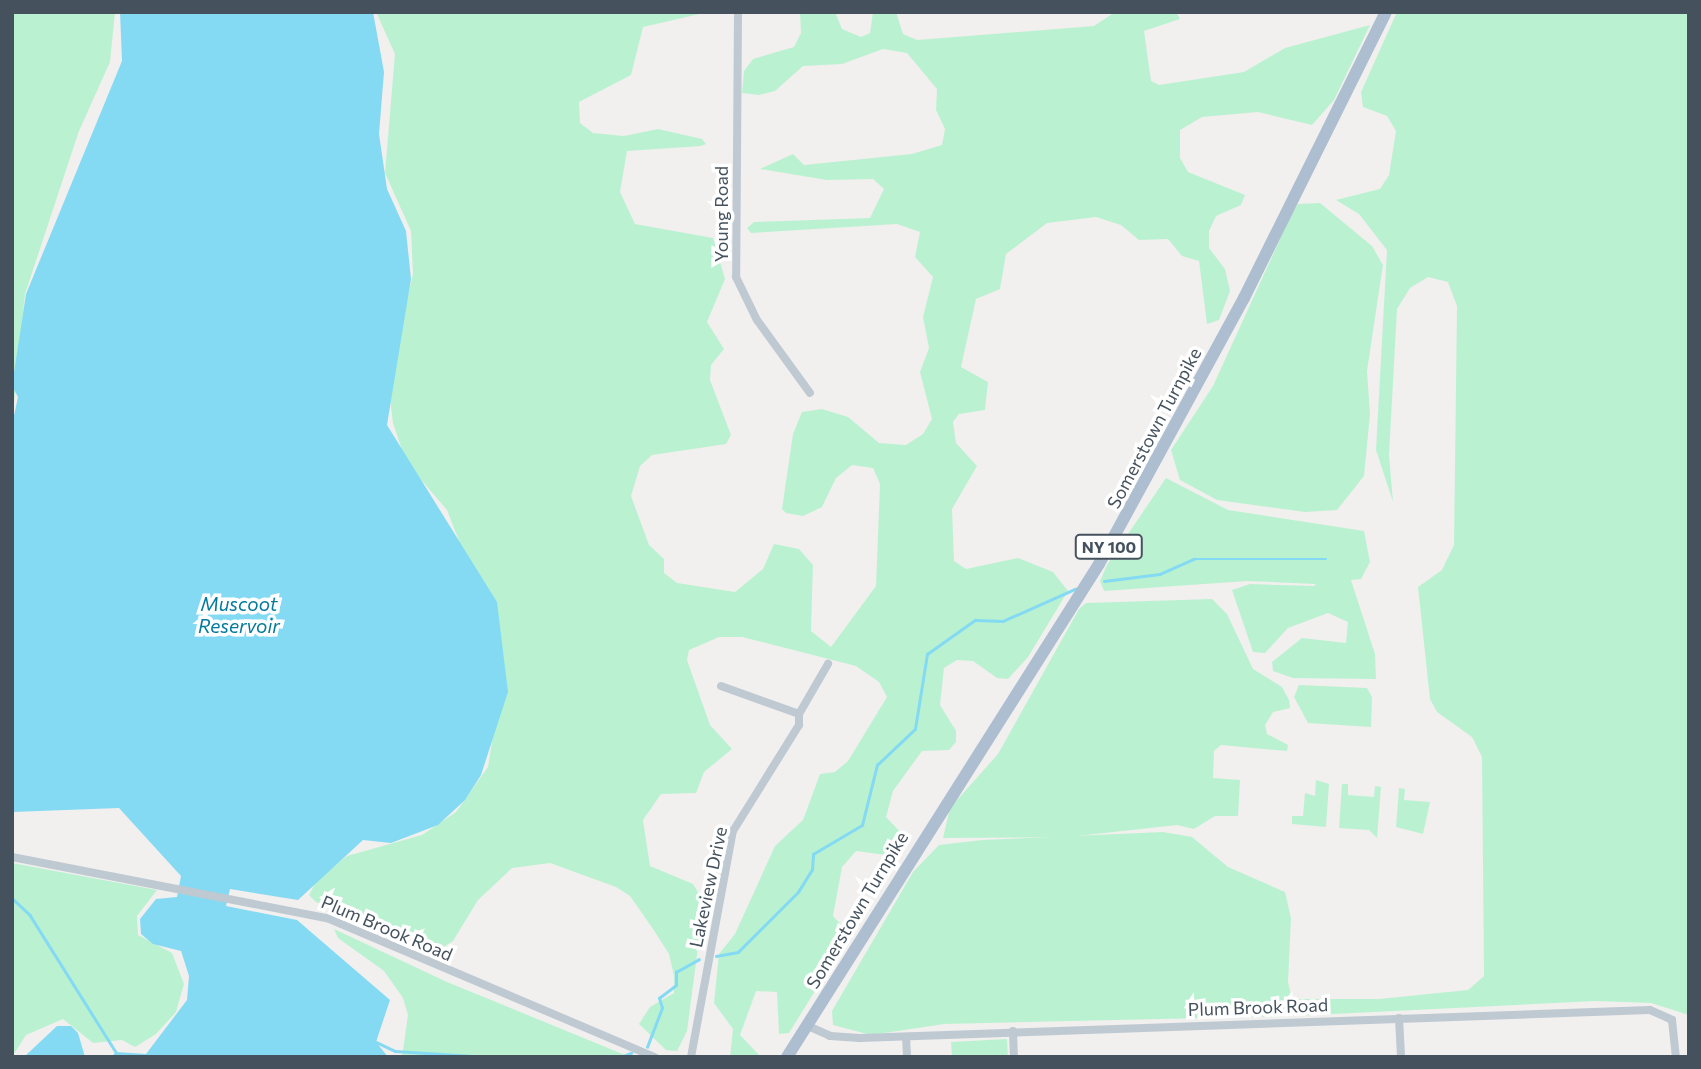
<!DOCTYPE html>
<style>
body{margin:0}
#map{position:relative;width:1701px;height:1069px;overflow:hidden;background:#f2efef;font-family:Commissioner,sans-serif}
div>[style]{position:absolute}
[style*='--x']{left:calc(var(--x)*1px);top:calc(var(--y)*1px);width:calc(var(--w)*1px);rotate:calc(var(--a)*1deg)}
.green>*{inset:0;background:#baf2d1;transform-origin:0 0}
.water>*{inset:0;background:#84daf3}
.stream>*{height:2.5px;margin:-1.25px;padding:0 1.25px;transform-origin:1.25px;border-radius:1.25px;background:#84daf3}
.street>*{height:8px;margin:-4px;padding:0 4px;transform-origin:4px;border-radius:4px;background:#bec9d2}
.primary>*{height:12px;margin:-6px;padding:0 6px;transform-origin:6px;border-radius:6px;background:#acbed0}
span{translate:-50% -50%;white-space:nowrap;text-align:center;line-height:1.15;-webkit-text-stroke:7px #fff;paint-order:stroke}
.shield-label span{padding:2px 5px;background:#fff;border:2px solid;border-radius:5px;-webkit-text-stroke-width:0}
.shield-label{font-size:16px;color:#45525e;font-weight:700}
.street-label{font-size:18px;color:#45525e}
.water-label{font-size:19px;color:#037a9c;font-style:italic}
.frame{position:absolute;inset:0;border:14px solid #45525e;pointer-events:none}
</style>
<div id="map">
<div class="green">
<div style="clip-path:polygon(12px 12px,115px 12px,110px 62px,79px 131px,25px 294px,12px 423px)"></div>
<div style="clip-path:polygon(376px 12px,708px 12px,643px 27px,631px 75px,579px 102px,580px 123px,593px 133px,624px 136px,658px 129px,702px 139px,706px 144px,701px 146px,627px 151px,620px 192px,635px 224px,713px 238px,725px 279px,707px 322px,724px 349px,711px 365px,710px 380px,731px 435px,726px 444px,652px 455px,640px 466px,631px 496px,649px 545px,664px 559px,664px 573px,677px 583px,735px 592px,763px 569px,774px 544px,799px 549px,813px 565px,811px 631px,831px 647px,876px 586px,880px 484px,873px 468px,852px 465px,836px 478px,822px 507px,803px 516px,786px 513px,782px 509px,793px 434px,802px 412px,822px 409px,848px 417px,879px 443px,906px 445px,923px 434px,932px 419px,920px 372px,929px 348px,923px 317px,933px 277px,915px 257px,920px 232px,897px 224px,751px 233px,747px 228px,754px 222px,870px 218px,884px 189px,873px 179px,827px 180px,760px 169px,793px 154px,804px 165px,912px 154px,942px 145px,945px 129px,936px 110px,937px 89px,907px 53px,883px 49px,842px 64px,803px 66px,775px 91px,759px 95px,742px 93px,744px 71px,753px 59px,794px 47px,801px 33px,800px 12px,835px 12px,842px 29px,861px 37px,870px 33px,873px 12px,896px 12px,903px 34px,917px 40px,1094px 26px,1115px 12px,1176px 12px,1180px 19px,1144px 31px,1151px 81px,1159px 85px,1244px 72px,1285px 48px,1370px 25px,1334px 100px,1312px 125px,1258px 112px,1202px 117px,1180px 130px,1180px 158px,1188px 172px,1245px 195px,1241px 205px,1216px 216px,1209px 231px,1209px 248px,1225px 269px,1230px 291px,1219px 320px,1207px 324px,1199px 261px,1182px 256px,1168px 239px,1139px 240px,1121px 225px,1096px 217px,1047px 223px,1006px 254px,1000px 289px,976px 299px,961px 367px,988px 382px,985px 410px,959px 414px,953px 422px,956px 443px,977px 466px,952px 509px,954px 561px,966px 569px,1018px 558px,1053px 572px,1068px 591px,1028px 657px,1008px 679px,997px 678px,973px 661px,957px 660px,944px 668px,940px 705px,956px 731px,956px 742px,949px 750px,922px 751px,893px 791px,886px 817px,904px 836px,900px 846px,886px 855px,856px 851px,842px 867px,833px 916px,845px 929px,846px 941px,789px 1033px,779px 1034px,777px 992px,756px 991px,740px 1035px,761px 1057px,730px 1057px,733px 1029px,714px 1003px,719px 954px,735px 934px,775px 846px,803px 820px,820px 774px,835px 772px,848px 761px,887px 697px,879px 682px,856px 666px,742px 637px,719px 637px,689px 650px,687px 660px,710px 725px,732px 749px,704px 772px,696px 793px,661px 794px,643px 820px,650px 866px,693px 884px,704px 902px,687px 1031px,677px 1051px,666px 1050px,639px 1024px,650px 1007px,674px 993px,674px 976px,669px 954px,653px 929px,630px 896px,616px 887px,550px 863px,512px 868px,478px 900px,453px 941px,439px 950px,316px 902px,309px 895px,317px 880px,347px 856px,422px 835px,456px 812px,488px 767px,495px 723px,466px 559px,447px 510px,406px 462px,393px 423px,388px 382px,413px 274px,411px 231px,385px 173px,395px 54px)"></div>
<div style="clip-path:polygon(1397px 12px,1689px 12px,1689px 1015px,1651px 1003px,1595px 1001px,1293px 1016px,944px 1024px,871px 1035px,833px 1025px,832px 1011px,913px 872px,939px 845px,982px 840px,1163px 832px,1192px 837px,1228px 867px,1285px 892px,1291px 918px,1288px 982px,1292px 999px,1379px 999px,1468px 990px,1484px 976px,1482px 757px,1472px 737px,1437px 712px,1430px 699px,1418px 587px,1442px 570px,1454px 545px,1457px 306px,1448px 282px,1428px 277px,1410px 288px,1397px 309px,1389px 455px,1393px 502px,1376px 450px,1387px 250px,1359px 214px,1336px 200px,1380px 189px,1389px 175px,1396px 131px,1387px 116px,1363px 107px,1361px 92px)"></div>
<div style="clip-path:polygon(1320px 203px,1372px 246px,1383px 265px,1367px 371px,1370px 414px,1364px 476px,1337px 510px,1305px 512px,1217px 500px,1180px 480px,1171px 450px,1213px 386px,1292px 213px,1298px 204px)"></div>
<div style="clip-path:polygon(1166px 478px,1228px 510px,1364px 531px,1370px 562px,1361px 579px,1351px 580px,1375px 654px,1376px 679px,1293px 678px,1273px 671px,1272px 662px,1302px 638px,1346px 643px,1348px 622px,1328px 613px,1288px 628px,1265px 653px,1253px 652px,1232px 590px,1250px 584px,1314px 586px,1316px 584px,1247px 581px,1104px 591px,1100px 581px,1107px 565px)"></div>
<div style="clip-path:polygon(1212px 599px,1227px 614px,1253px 669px,1282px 687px,1289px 700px,1290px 708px,1273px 712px,1265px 725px,1267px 734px,1288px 745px,1287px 751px,1221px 745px,1214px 751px,1213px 778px,1240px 780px,1238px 816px,1215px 816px,1194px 829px,1177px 825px,1068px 837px,943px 838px,950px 808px,998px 754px,1079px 609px,1086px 603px)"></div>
<div style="clip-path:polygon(1299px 685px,1367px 688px,1372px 697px,1371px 727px,1308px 723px,1294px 697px)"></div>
<div style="clip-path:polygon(1316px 780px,1329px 784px,1326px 827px,1292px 824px,1292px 816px,1303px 816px,1305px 793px,1315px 796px)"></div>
<div style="clip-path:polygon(1342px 784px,1348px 784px,1348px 795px,1374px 797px,1375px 786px,1381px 787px,1377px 838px,1369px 830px,1339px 828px)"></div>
<div style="clip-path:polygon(1399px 788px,1405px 789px,1404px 800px,1430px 802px,1423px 834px,1396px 827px)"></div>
<div style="clip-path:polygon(12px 863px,157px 890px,137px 916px,138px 935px,172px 953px,184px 984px,176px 1012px,156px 1034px,135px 1047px,122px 1040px,93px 1043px,63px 1019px,26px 1035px,12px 1057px)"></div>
<div style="clip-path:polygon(334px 929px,447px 982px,630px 1057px,402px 1057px,408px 1015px,403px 998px,384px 971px,338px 938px)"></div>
<div style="left:1007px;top:1039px;width:18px;height:56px;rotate:87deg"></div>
</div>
<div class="water">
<div style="clip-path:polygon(120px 12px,373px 12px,384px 72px,379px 134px,387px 189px,406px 231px,411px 279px,387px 425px,497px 602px,508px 692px,481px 775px,465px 800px,438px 825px,391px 843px,363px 840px,298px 900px,230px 889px,226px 906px,297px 920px,390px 1000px,376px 1042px,388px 1057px,111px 1057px,116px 1052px,146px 1054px,187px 1000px,189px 976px,181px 951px,153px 944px,141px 934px,140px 919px,156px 899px,177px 897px,181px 876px,119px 808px,12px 812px,12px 425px,18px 397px,12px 386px,26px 294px,122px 61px)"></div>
<div style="clip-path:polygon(57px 1026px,71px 1026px,78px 1033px,85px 1057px,24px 1057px)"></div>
</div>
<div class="stream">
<div style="--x:1104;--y:581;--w:56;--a:-7.1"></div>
<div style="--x:1160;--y:574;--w:37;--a:-24"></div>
<div style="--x:1194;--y:559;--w:132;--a:0"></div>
<div style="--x:12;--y:898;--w:25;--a:43"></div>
<div style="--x:30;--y:915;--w:162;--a:57.9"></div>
<div style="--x:716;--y:956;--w:22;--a:-10"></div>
<div style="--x:738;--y:952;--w:85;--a:-45"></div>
<div style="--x:798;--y:892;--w:26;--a:-58"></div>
<div style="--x:812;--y:870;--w:16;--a:-86"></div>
<div style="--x:813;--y:854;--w:57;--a:-30.6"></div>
<div style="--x:862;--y:825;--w:62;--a:-76"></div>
<div style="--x:877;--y:765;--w:52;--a:-43.5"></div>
<div style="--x:915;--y:729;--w:76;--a:-80.9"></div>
<div style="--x:927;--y:654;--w:59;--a:-35.3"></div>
<div style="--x:975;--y:620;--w:28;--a:2"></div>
<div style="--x:1003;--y:621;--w:79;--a:-24"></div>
<div style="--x:376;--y:1042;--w:21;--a:25"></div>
<div style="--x:395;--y:1051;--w:93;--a:3.7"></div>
<div style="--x:647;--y:1047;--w:42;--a:-69"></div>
<div style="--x:662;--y:1008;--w:10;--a:-107"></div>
<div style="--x:659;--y:998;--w:21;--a:-37"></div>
<div style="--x:676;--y:985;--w:13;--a:-90"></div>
<div style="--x:676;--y:972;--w:26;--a:-29"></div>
<div style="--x:621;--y:1057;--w:11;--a:-22"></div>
</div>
<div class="street">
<div style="--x:738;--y:12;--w:265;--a:90.4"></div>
<div style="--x:736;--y:277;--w:48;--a:64"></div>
<div style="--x:757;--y:320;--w:90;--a:54"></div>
<div style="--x:721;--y:686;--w:83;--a:19.7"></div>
<div style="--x:12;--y:857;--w:321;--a:11"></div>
<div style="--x:327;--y:918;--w:356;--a:23"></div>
<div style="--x:1399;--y:1018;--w:39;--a:87"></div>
<div style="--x:808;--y:1026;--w:24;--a:24"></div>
<div style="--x:830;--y:1036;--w:30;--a:4"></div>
<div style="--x:860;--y:1038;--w:790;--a:-2.03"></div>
<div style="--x:1650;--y:1010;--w:24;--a:24"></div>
<div style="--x:1672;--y:1020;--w:37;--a:84"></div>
<div style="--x:1013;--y:1031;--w:26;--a:88"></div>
<div style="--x:906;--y:1037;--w:20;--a:87"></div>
<div style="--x:691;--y:1057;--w:230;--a:-79.5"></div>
<div style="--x:733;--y:831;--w:125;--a:-58.1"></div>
<div style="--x:799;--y:725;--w:11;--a:-90"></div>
<div style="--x:799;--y:714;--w:58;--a:-59.9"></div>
</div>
<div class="primary">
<div style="--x:787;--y:1057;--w:583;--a:-57.67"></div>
<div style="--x:1099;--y:564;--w:303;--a:-61.4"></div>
<div style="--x:1244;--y:298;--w:319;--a:-63.6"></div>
</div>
<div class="shield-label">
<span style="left:1109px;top:547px">NY 100</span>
</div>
<div class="street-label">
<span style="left:721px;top:214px;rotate:-90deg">Young Road</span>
<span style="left:1154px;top:428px;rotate:-62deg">Somerstown Turnpike</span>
<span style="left:708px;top:887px;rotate:-78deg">Lakeview Drive</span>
<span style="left:857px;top:910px;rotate:-59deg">Somerstown Turnpike</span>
<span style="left:387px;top:928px;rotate:23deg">Plum Brook Road</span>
<span style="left:1258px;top:1007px;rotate:-2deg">Plum Brook Road</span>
</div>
<div class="water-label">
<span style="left:239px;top:615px">Muscoot<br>Reservoir</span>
</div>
<div class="frame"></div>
</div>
